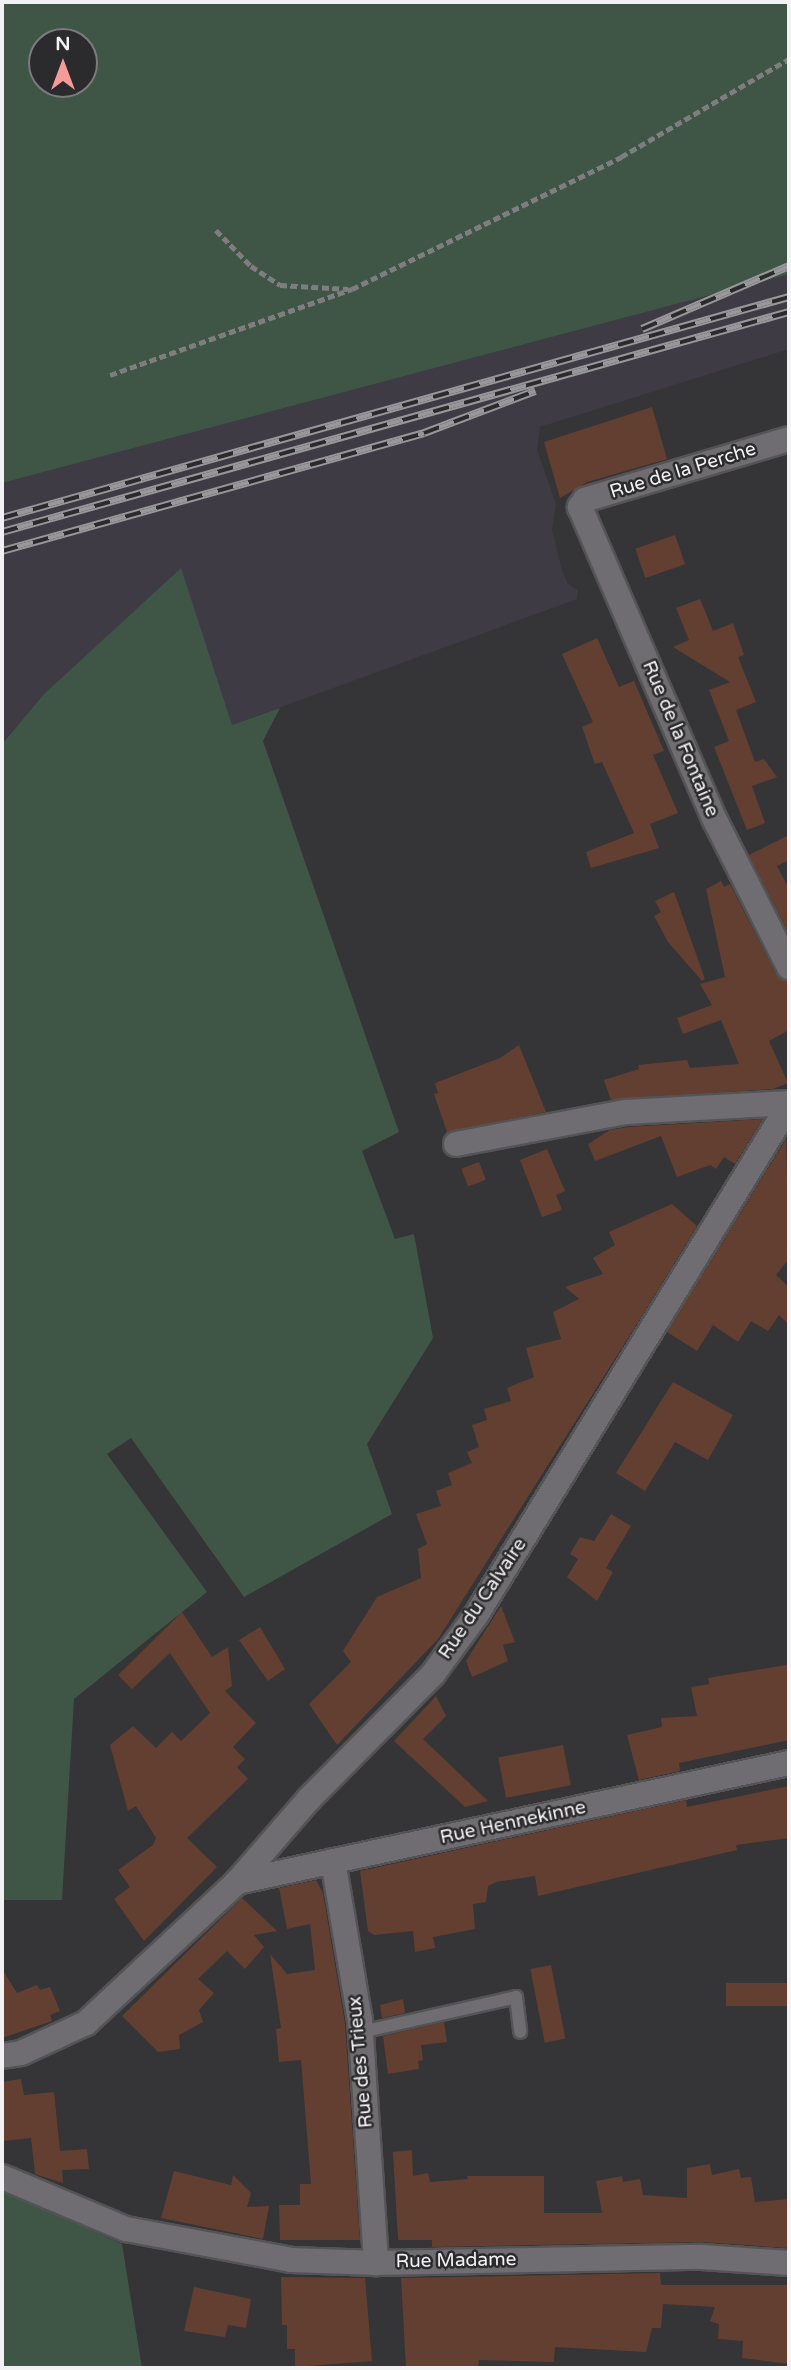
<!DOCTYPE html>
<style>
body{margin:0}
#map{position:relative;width:791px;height:2370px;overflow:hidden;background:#353437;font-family:"Varela Round",sans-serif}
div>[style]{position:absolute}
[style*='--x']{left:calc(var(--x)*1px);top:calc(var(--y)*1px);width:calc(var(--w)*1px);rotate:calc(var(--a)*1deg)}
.built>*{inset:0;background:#3f3b44}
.green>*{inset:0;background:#3f5647}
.building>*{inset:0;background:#633f32;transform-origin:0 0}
.path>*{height:4.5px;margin-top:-2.25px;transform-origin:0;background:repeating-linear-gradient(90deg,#7e7d7f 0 7px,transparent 0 10.5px)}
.roads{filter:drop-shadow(2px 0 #545355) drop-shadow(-2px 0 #545355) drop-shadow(0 2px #545355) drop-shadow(0 -2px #545355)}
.lane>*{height:12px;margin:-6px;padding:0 6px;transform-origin:6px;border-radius:6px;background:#6f6d71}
.street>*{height:24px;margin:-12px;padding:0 12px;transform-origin:12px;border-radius:12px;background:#6f6d71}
.rail>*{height:8px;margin-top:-4px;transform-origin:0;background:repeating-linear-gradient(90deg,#2b2a2d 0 16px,#989799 0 32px);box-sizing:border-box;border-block:2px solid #989799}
span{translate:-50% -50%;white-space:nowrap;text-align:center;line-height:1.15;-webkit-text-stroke:5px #2b2a2d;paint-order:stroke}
.street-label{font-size:19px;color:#f2f1f3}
.frame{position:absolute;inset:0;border:4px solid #f2f1f3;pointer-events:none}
.north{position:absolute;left:28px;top:28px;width:70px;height:70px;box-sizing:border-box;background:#2b2a2d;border:2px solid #7b7a7c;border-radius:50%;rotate:0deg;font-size:19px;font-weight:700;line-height:28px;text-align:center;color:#f2f1f3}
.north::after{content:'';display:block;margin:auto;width:24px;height:32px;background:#f59b98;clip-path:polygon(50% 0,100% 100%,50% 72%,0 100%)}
</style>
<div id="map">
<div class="built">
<div style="clip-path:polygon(789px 274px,789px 349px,540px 427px,537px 450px,556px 504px,552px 530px,562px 570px,568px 584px,578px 590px,577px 599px,232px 725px,180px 569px,44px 694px,2px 743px,2px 483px)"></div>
</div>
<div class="green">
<div style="clip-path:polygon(evenodd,2px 2px,789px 2px,789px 274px,2px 483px,2px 2px,84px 42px,84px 84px,42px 84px,42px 42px,84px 42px)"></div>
<div style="clip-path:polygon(181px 568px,232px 725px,280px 708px,263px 741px,399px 1132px,362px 1151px,395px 1239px,414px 1234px,433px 1338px,367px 1444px,392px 1514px,244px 1597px,131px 1438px,107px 1454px,207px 1592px,74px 1699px,62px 1900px,2px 1900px,2px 744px,44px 694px)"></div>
<div style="clip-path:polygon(2px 2190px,122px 2244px,142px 2368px,2px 2368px)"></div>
</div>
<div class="building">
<div style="clip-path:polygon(652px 407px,667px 459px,587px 482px,560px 498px,544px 442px)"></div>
<div style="left:675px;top:535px;width:31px;height:42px;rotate:71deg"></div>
<div style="clip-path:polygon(700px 599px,713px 631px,733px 623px,744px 655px,738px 657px,756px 702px,736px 710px,755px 762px,764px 759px,777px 777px,752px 786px,765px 823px,747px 830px,714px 747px,729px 741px,709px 690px,730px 682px,673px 647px,689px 640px,676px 608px)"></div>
<div style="clip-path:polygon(597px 638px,619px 687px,634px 681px,664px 751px,653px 755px,678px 813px,650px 824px,659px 848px,591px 868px,586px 852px,634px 833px,602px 762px,595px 764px,582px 727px,593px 722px,562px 654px)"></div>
<div style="clip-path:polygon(789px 835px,789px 860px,777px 866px,789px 889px,789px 934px,749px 855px)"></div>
<div style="clip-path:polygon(721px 881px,724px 887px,730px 884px,776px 974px,789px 982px,789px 1030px,769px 1041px,788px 1083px,773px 1089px,611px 1100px,604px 1080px,639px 1069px,638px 1065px,687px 1060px,690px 1068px,739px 1064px,721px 1020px,683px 1034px,677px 1018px,712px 1005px,700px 984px,725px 977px,706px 889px)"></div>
<div style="clip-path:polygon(674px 892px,705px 979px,702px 981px,668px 942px,654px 916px,661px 912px,655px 901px)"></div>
<div style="clip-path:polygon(519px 1045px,546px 1112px,447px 1132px,434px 1094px,438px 1093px,435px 1083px,500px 1058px)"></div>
<div style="clip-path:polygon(763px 1119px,735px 1164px,724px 1157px,716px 1169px,710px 1165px,677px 1177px,661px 1136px,595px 1161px,588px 1144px,610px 1130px,628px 1127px)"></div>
<div style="clip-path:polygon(786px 1139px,789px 1259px,776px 1275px,789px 1287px,789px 1325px,779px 1315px,768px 1331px,751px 1321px,738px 1342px,713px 1325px,697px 1351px,667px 1332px)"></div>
<div style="clip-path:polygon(547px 1149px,565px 1191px,556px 1195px,562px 1210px,542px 1217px,520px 1160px)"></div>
<div style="left:479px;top:1162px;width:19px;height:19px;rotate:69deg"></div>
<div style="clip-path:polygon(672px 1204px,697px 1226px,642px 1316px,438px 1639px,337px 1745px,309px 1704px,351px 1662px,343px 1651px,377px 1597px,421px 1578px,418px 1549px,427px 1544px,416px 1514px,441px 1506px,436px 1491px,452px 1485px,448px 1473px,472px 1463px,467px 1452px,479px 1447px,472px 1425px,487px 1420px,484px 1409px,511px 1401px,507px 1388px,534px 1377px,526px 1348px,561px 1339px,553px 1312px,579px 1299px,565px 1287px,603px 1274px,593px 1258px,615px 1245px,609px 1232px)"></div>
<div style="clip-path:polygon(673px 1382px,733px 1415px,708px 1460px,675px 1442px,645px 1491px,616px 1473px)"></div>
<div style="clip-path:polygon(611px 1514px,631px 1526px,606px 1568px,613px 1572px,597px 1601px,567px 1577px,578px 1559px,570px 1554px,580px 1537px,594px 1541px)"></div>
<div style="clip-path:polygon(501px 1606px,515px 1642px,503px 1645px,508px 1661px,472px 1677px,466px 1661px)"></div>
<div style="clip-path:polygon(182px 1612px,212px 1657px,228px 1647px,232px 1686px,225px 1691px,256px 1723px,233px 1747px,245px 1759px,237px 1767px,248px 1779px,187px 1838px,217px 1867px,144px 1941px,114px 1899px,130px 1887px,118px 1870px,153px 1845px,156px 1838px,136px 1806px,128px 1811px,110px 1745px,133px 1726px,156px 1748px,172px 1732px,181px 1741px,210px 1713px,170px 1653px,132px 1689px,118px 1675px)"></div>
<div style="clip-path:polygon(260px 1627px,285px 1669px,268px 1681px,239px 1640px)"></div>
<div style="clip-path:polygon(786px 1665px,789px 1668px,789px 1740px,679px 1763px,680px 1771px,639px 1780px,627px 1735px,662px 1727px,661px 1718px,697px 1716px,691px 1687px,709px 1684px,708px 1678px)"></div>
<div style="clip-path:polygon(436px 1696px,446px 1716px,423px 1739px,488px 1801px,465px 1807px,394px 1741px)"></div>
<div style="left:563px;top:1745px;width:41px;height:66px;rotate:79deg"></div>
<div style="clip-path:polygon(789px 1786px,789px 1838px,736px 1845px,737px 1850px,538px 1896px,535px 1876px,496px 1882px,488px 1886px,486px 1902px,473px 1904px,475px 1929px,433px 1937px,435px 1948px,415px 1952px,413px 1931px,374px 1935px,368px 1931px,360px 1871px,686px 1800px,687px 1807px)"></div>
<div style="clip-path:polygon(316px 1880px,323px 1893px,345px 2024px,360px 2240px,280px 2240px,279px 2205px,300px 2205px,300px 2184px,311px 2184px,301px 2060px,279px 2062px,276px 2029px,281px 2028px,270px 1954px,287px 1974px,315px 1970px,310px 1924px,287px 1929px,279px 1888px)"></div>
<div style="clip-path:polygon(242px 1898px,277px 1931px,254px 1935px,264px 1947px,245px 1969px,227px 1951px,198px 1979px,214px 1993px,199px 2010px,203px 2022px,179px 2035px,180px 2049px,158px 2052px,122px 2016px)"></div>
<div style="left:551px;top:1965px;width:75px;height:21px;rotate:79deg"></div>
<div style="clip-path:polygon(2px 1969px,17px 1993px,37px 1985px,40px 1990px,50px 1987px,60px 2011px,50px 2015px,52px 2021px,2px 2038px)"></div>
<div style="left:789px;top:1983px;width:23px;height:63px;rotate:90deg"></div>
<div style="clip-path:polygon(403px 1999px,405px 2013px,382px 2018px,380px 2005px)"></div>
<div style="clip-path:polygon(444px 2022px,447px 2042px,421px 2045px,423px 2060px,418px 2061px,419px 2069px,388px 2074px,383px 2036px)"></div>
<div style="clip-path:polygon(21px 2079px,24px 2095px,54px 2092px,60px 2151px,87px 2149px,89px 2169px,62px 2170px,63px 2183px,35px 2174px,31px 2138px,2px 2141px,2px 2082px)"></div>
<div style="clip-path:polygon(412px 2150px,413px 2176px,428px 2173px,430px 2182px,468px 2179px,467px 2176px,544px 2176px,544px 2213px,602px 2213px,596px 2181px,622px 2176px,623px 2182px,640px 2179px,643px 2195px,687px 2198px,687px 2168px,710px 2164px,712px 2175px,739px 2169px,741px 2178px,751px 2177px,755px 2202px,789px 2199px,789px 2248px,702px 2242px,432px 2247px,432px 2240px,398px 2240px,393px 2152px)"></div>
<div style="clip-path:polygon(174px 2171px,231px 2185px,233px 2175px,251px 2193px,247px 2207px,269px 2206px,263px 2239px,161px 2218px)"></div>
<div style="clip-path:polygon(660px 2273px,661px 2285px,789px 2285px,789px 2364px,742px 2358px,743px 2341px,718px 2339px,719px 2324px,710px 2321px,715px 2307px,663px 2304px,661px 2328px,652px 2328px,646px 2352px,555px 2347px,554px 2362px,479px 2360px,478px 2368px,406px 2368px,401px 2278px)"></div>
<div style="clip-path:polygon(281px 2277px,365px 2278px,372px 2361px,295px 2367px,295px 2349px,287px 2349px,287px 2325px,282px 2325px)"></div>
<div style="clip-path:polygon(194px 2287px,251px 2299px,246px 2328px,228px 2325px,225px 2337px,184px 2331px)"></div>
</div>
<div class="path">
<div style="--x:216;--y:230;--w:50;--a:45.8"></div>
<div style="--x:251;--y:266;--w:35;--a:33"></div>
<div style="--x:280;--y:285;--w:68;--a:3.4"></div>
<div style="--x:110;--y:375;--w:257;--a:-19.6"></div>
<div style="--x:352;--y:289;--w:300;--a:-26.1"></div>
<div style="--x:621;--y:157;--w:194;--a:-30.3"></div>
</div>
<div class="roads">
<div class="lane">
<div style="--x:361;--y:2032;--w:159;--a:-12.7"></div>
<div style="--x:516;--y:1997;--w:35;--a:83"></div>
</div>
<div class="street">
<div style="--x:789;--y:439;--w:213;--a:163.4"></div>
<div style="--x:585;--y:500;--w:9;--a:126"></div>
<div style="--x:580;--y:507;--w:341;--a:66.7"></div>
<div style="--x:715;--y:820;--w:165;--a:63.3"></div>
<div style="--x:456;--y:1144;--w:173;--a:-10.7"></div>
<div style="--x:626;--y:1112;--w:163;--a:-3.2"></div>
<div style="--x:333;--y:1861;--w:161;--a:80.4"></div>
<div style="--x:360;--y:2020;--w:244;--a:86.2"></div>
<div style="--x:237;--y:1882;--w:565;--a:-12.17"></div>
<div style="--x:2;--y:2056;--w:19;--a:-9"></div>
<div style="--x:21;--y:2053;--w:72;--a:-24.8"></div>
<div style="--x:86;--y:2023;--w:207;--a:-43"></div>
<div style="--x:237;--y:1882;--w:110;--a:-49.1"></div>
<div style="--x:309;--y:1799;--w:176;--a:-45.2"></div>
<div style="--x:433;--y:1674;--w:74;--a:-53.7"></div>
<div style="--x:477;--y:1614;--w:597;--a:-58.49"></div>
<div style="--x:2;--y:2177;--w:134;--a:22.8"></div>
<div style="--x:126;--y:2229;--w:168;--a:10.6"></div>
<div style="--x:291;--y:2260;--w:85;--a:2"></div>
<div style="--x:376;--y:2263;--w:326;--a:-1.1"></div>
<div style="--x:702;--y:2257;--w:87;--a:3.9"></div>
</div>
</div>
<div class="rail">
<div style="--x:642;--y:329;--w:160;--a:-23.2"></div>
<div style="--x:2;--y:518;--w:817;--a:-15.69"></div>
<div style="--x:2;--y:532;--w:817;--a:-15.62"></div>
<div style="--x:2;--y:551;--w:438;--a:-15.6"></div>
<div style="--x:424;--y:433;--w:119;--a:-20.7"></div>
</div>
<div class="street-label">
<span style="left:683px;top:471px;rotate:-17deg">Rue de la Perche</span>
<span style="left:680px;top:739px;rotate:67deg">Rue de la Fontaine</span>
<span style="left:483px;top:1599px;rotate:-56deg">Rue du Calvaire</span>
<span style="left:513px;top:1823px;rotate:-12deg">Rue Hennekinne</span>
<span style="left:361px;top:2062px;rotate:-95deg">Rue des Trieux</span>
<span style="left:456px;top:2261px;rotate:-1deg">Rue Madame</span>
</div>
<div class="frame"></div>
<div class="north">N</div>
</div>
